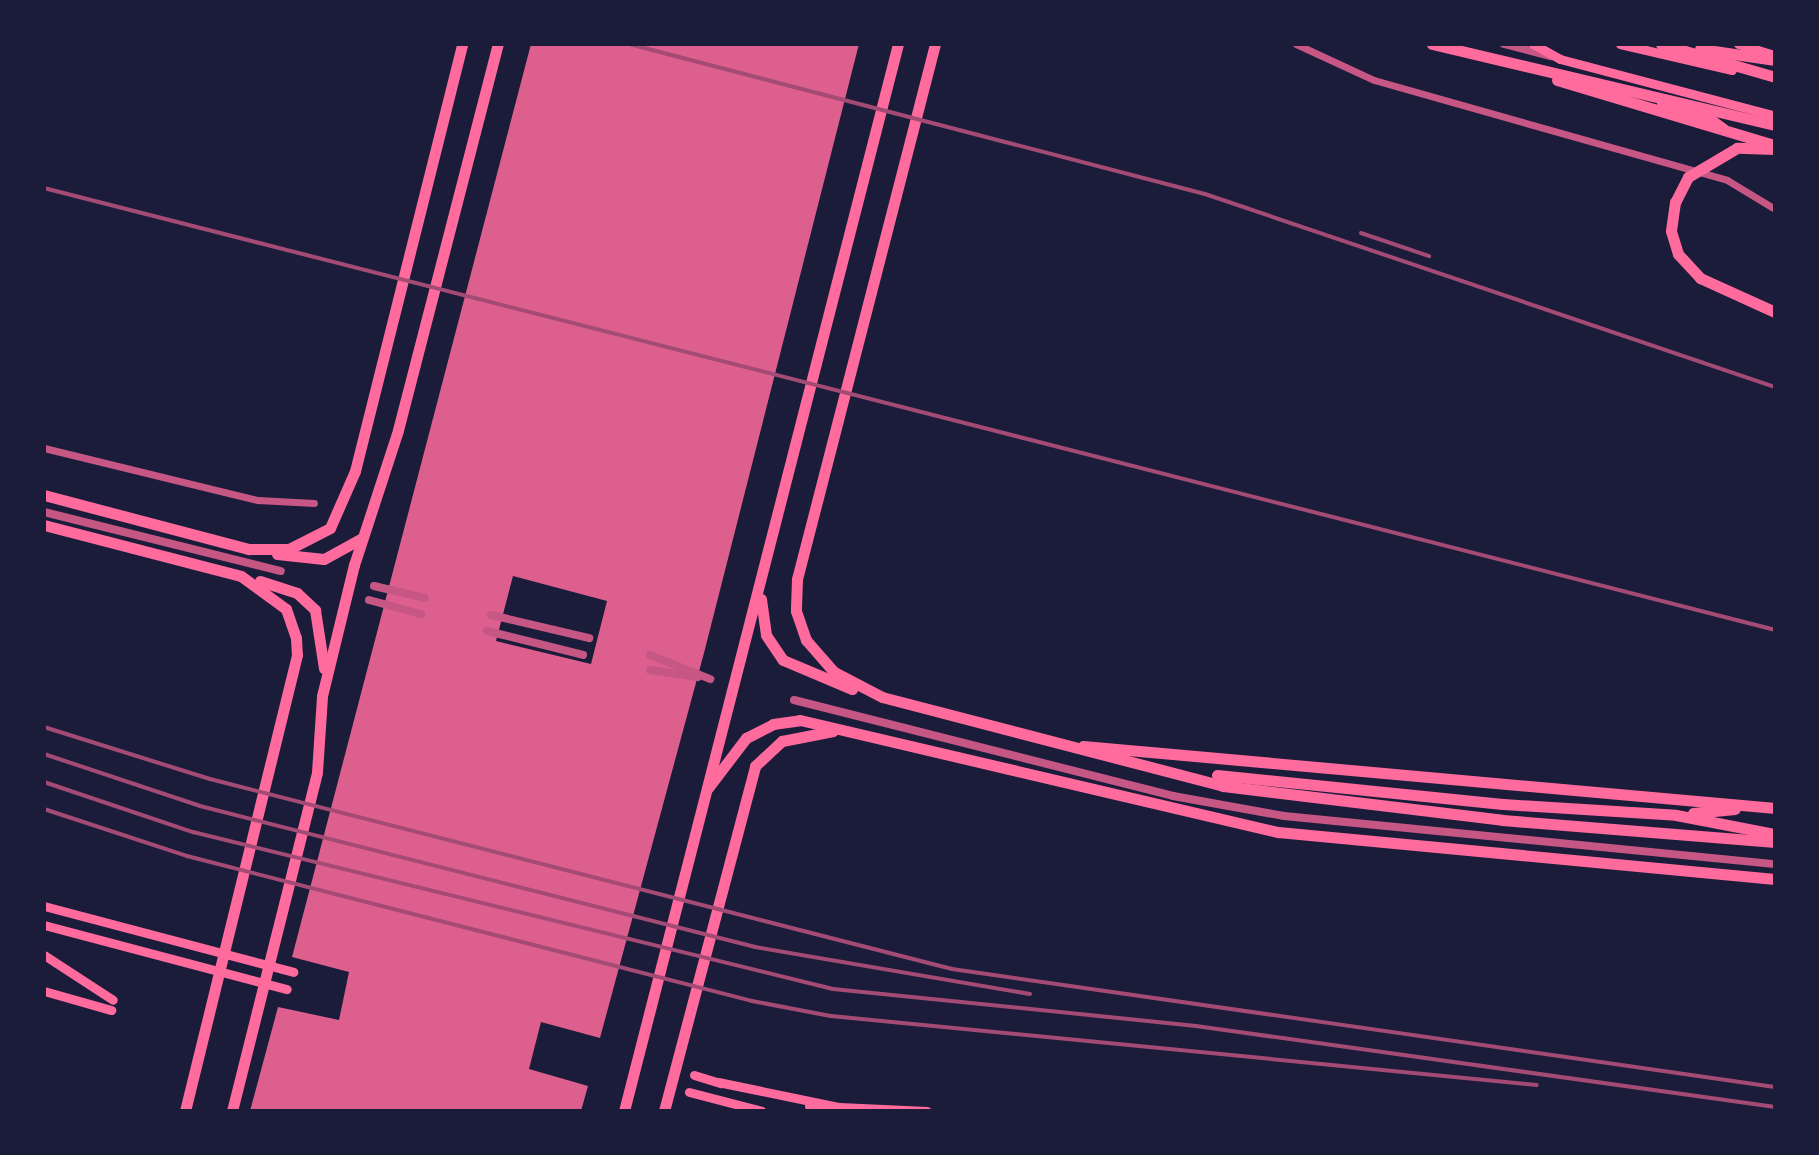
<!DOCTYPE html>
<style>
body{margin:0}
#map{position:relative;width:1819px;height:1155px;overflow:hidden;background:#1b1b3a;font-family:"Noto Sans",sans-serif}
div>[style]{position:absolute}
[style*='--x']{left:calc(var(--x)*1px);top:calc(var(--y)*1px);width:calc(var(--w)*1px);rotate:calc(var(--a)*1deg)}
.building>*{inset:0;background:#dd5f8e}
.minor>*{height:7px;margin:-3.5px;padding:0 3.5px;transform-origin:3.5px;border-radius:3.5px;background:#c65784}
.tertiary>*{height:8px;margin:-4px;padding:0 4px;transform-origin:4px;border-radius:4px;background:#c65784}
.secondary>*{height:9px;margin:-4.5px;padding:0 4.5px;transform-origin:4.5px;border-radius:4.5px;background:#ff6b9d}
.trunk>*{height:11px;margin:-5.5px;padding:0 5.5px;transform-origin:5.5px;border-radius:5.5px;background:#ff6b9d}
.rail>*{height:4px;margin:-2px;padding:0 2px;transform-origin:2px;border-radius:2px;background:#a44b75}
span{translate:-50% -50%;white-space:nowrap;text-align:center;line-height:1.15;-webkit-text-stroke:8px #1b1b3a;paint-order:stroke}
.frame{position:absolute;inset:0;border:46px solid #1b1b3a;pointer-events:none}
</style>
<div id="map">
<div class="building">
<div style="clip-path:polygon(evenodd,531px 44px,859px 44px,704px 653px,600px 1038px,541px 1022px,529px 1069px,588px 1086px,581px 1111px,250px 1111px,278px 1007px,339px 1020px,349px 972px,292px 957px,531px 44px,513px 576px,607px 601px,591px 664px,496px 641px,513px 576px)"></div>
</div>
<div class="minor">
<div style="--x:1296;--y:44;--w:86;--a:24.8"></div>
<div style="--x:1374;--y:80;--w:367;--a:15.8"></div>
<div style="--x:1727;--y:180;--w:56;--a:31.1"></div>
<div style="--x:44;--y:448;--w:220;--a:13.7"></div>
<div style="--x:258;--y:500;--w:56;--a:3.1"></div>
</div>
<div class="tertiary">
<div style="--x:1504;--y:44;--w:48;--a:14.6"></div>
<div style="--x:44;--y:512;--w:244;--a:14"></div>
<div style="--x:374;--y:586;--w:52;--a:13.2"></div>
<div style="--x:369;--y:600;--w:54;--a:15.1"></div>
<div style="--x:491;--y:615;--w:101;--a:13.2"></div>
<div style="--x:487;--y:631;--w:99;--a:14"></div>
<div style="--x:650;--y:655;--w:65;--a:21.8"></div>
<div style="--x:650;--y:670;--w:48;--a:8.5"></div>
<div style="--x:794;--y:700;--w:391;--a:14.2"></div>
<div style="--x:1173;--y:796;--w:113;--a:10.2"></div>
<div style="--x:1284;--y:816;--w:493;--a:5.6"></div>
</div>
<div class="secondary">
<div style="--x:1533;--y:44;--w:31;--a:29"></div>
<div style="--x:1560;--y:59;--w:222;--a:14.8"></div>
<div style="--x:1620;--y:44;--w:115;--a:13.1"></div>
<div style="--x:1738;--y:44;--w:39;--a:17"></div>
<div style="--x:1661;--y:103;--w:51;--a:17"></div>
<div style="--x:1710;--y:118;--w:17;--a:36"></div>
<div style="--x:44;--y:906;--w:258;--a:14.8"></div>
<div style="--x:44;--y:925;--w:251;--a:14.8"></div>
<div style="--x:44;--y:955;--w:82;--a:33.1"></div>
<div style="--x:44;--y:991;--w:70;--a:15.8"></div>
<div style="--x:694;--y:1075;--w:28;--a:17"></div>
<div style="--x:718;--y:1082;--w:124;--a:11.7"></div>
<div style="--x:839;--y:1107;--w:88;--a:2.6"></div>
<div style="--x:689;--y:1092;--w:75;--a:14.6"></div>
<div style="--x:809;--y:1106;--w:19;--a:16"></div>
</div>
<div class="trunk">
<div style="--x:935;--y:44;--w:553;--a:104.46"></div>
<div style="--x:797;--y:579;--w:32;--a:92"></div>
<div style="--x:796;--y:611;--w:31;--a:71"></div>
<div style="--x:806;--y:640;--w:43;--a:48.8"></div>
<div style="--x:834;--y:672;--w:54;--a:27.5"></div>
<div style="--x:882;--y:697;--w:352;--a:14.6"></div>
<div style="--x:1223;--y:786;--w:281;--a:6.9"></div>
<div style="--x:1502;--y:820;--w:274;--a:4.6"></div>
<div style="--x:1432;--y:44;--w:352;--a:13.3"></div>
<div style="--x:1661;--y:44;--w:119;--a:16.1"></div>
<div style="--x:1700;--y:49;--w:76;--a:8.3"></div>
<div style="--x:1557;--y:80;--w:223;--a:16.7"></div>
<div style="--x:1775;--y:149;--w:38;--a:-178"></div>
<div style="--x:1737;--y:148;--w:57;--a:149.4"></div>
<div style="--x:1688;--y:177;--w:28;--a:117"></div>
<div style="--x:1675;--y:202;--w:29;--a:98"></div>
<div style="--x:1671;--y:231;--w:24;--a:73"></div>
<div style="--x:1678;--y:254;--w:33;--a:47"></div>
<div style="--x:1700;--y:278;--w:82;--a:24.4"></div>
<div style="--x:44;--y:495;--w:212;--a:14.8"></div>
<div style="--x:249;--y:549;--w:40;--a:0"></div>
<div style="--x:289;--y:549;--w:46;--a:-27.1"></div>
<div style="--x:330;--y:528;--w:62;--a:-66.3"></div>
<div style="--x:355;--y:471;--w:440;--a:-75.9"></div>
<div style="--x:44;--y:525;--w:203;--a:14.5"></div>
<div style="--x:241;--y:576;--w:56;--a:36.3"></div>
<div style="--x:286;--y:609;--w:31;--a:71"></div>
<div style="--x:296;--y:638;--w:17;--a:87"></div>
<div style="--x:297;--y:655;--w:470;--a:103.8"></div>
<div style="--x:277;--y:554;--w:47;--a:6.1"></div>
<div style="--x:324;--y:559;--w:43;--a:-28.9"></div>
<div style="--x:260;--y:581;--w:39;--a:18"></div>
<div style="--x:297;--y:593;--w:25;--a:43"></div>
<div style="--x:315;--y:610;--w:59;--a:81.2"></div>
<div style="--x:761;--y:599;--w:36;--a:82"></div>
<div style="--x:766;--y:635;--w:30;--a:56"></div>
<div style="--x:783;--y:660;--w:75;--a:22.8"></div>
<div style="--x:1083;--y:746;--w:695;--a:5.12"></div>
<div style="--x:1217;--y:775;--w:287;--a:5.8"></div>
<div style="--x:1503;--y:804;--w:173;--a:3.6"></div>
<div style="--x:1676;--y:815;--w:101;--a:10.9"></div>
<div style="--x:708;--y:788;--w:63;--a:-52.8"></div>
<div style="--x:746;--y:738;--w:30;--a:-27"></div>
<div style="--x:773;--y:724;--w:27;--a:-8"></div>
<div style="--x:800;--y:720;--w:491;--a:13.2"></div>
<div style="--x:1278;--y:832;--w:499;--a:5.4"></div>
<div style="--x:1693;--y:813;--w:42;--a:-5.4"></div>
<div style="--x:232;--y:1111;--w:349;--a:-75.9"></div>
<div style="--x:317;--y:772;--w:76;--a:-86.2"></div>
<div style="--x:322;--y:696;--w:135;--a:-76.3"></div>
<div style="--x:354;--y:565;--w:142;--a:-71.9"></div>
<div style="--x:398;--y:430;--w:399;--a:-75.5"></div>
<div style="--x:624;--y:1111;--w:1102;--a:-75.6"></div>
<div style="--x:664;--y:1111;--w:357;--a:-75.2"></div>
<div style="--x:755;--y:766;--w:37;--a:-43"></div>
<div style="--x:782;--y:741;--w:52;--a:-11.1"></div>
</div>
<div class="rail">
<div style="--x:629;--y:44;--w:595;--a:14.6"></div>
<div style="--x:1205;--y:194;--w:602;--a:18.71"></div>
<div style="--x:44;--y:188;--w:1787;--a:14.32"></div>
<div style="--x:1361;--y:233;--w:72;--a:18.7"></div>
<div style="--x:44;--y:727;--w:174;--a:17.4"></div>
<div style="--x:210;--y:779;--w:766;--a:14.36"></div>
<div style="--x:952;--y:969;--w:831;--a:8.16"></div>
<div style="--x:44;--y:754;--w:164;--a:18.4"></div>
<div style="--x:200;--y:806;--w:573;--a:14.25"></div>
<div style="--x:755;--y:947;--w:279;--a:9.7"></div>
<div style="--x:44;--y:782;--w:157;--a:18.6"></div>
<div style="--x:193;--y:832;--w:659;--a:13.78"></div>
<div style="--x:833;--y:989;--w:365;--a:5.8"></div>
<div style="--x:1196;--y:1026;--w:585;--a:7.96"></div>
<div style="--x:44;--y:809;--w:151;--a:18.2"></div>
<div style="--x:187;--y:856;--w:583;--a:14.39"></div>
<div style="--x:752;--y:1001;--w:80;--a:10.8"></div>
<div style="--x:831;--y:1016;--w:709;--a:5.58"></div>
</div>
<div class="frame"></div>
</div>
